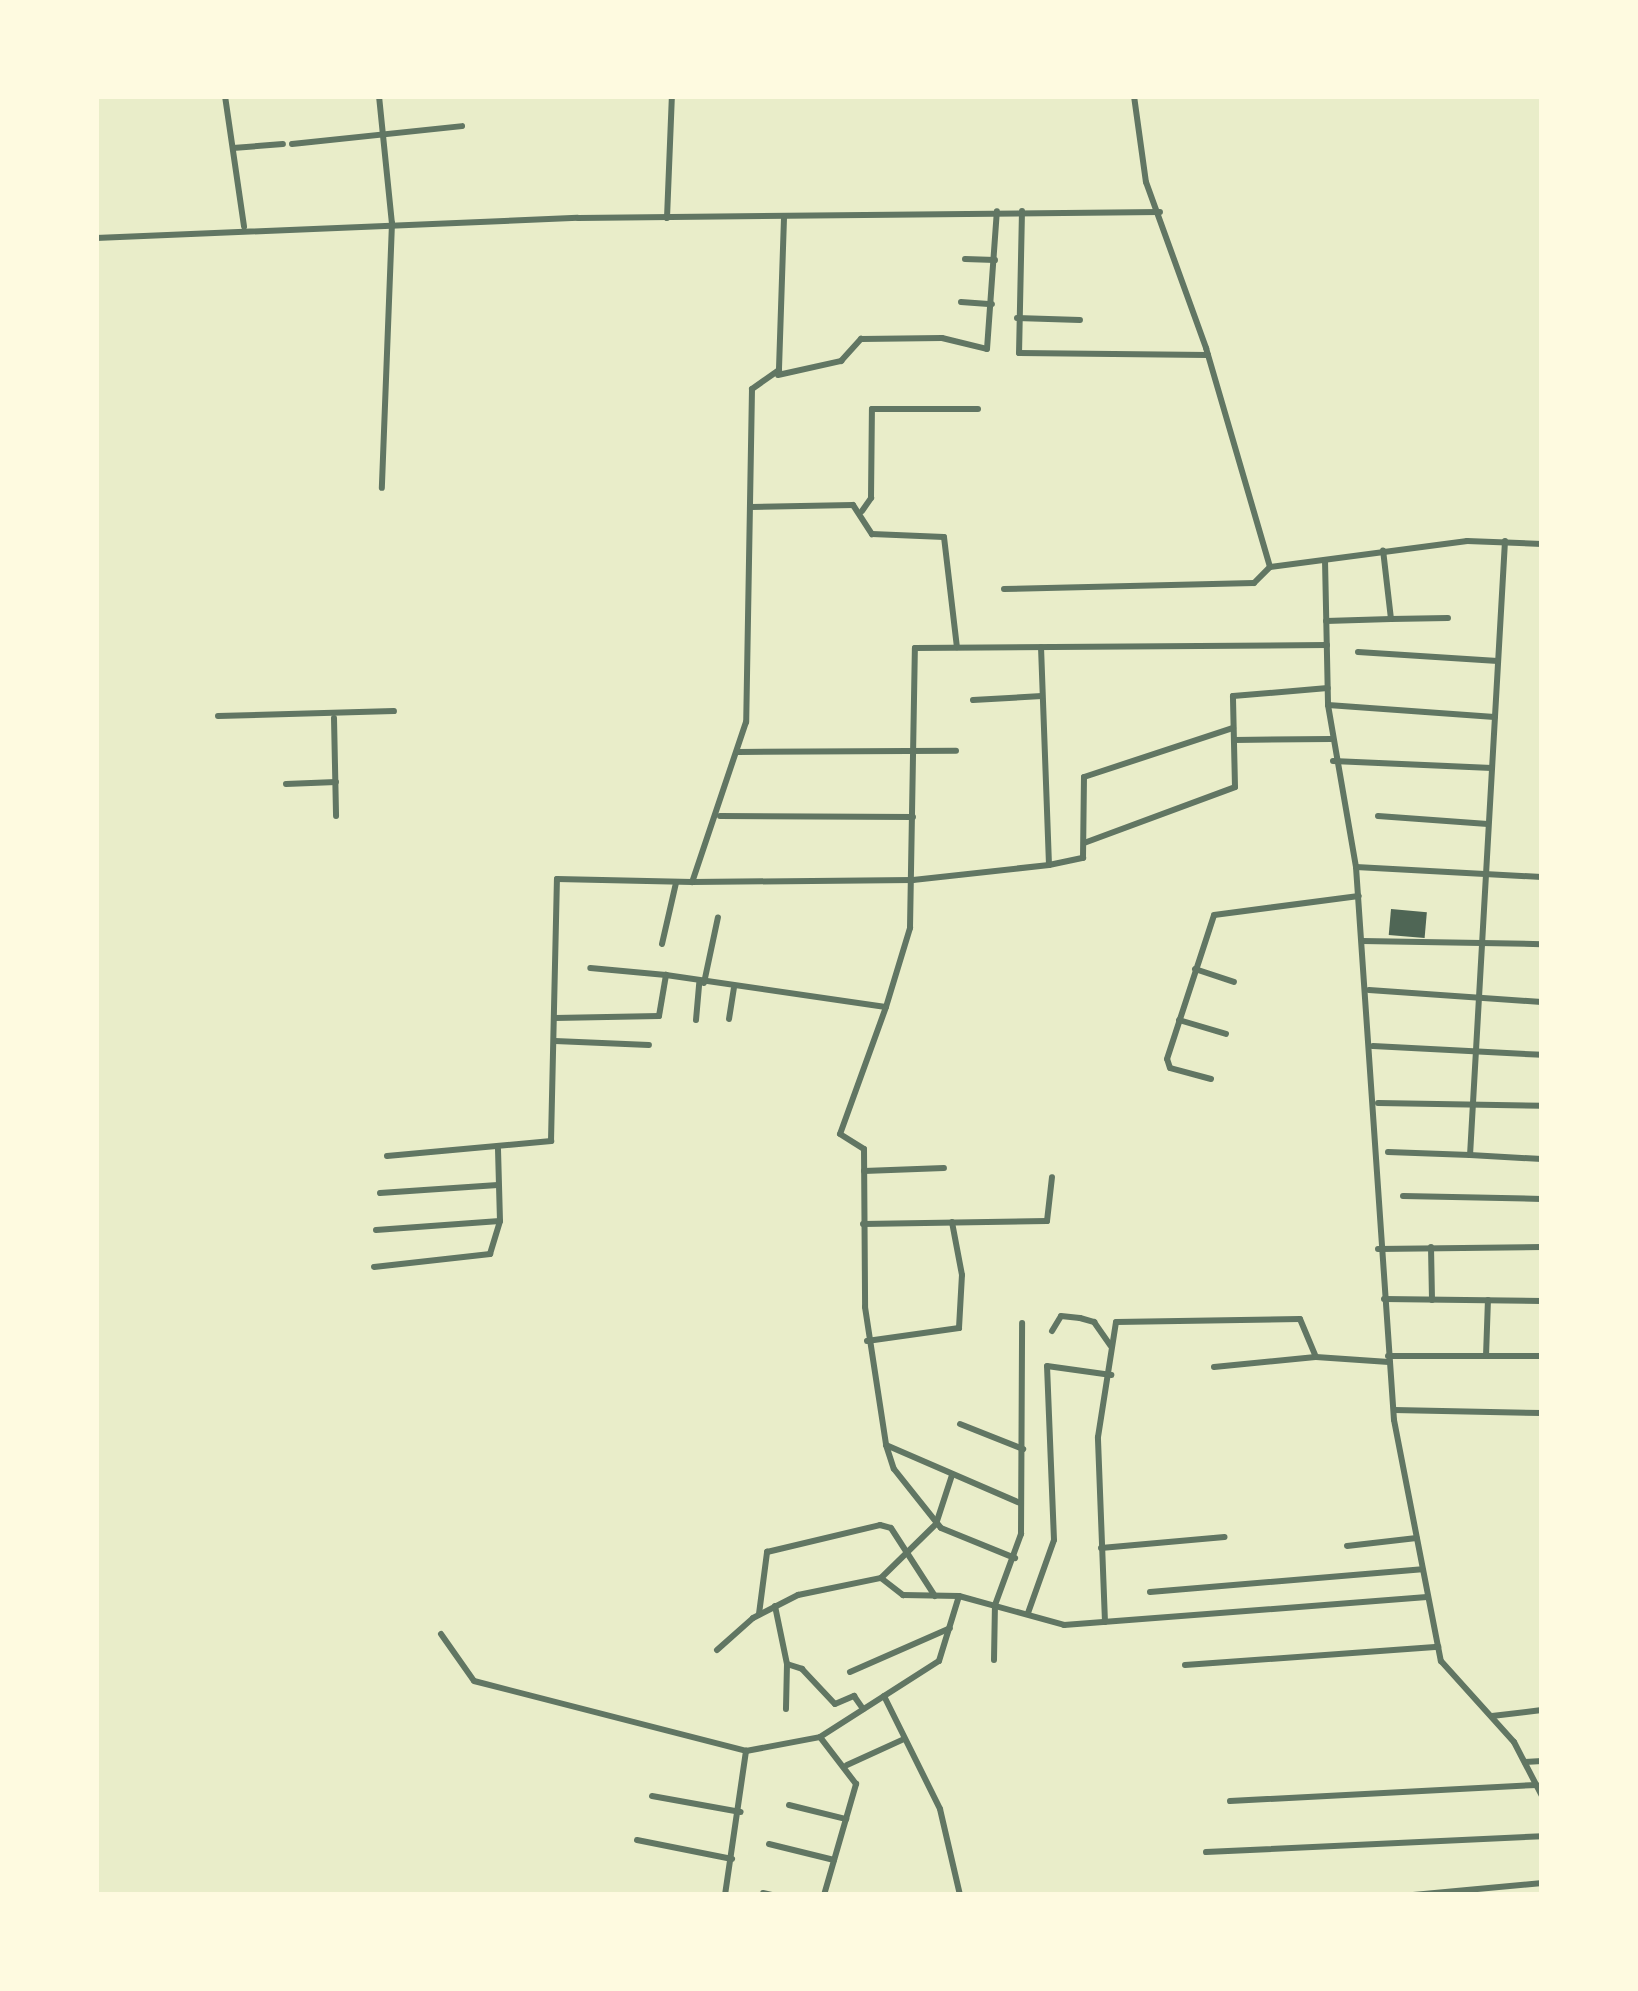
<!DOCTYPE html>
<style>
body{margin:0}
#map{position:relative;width:1638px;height:1991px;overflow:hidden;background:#e9edc9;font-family:Merriweather,serif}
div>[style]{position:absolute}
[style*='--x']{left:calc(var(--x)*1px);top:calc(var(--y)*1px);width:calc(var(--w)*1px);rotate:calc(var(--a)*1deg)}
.building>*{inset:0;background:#4f6655;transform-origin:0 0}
.minor>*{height:6px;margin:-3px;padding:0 3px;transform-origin:3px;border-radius:3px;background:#617663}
.tertiary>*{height:6px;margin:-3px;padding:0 3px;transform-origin:3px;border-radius:3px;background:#617663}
span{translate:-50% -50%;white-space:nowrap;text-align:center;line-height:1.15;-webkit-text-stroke:9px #fefae0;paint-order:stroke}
.frame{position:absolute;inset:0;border:99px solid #fefae0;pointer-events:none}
</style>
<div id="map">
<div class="building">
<div style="left:1391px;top:909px;width:36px;height:26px;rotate:5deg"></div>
</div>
<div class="minor">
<div style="--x:225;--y:96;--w:132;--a:81.7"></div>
<div style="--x:379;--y:96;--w:128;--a:84.2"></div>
<div style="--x:392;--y:223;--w:265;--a:92.2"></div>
<div style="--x:292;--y:144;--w:171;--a:-6"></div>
<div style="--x:233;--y:148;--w:50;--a:-4.6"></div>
<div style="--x:1022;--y:211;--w:142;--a:91.2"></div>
<div style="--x:1019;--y:353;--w:189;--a:0.6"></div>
<div style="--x:667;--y:218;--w:122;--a:-87.7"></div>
<div style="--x:784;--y:218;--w:152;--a:91.9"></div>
<div style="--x:779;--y:370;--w:33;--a:145"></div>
<div style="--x:752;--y:389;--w:333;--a:91"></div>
<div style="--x:746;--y:722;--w:169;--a:108.6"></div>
<div style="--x:692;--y:882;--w:221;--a:-0.5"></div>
<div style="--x:913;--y:880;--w:137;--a:-6.3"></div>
<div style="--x:1049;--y:865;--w:218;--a:-92.1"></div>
<div style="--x:96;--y:238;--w:482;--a:-2.4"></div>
<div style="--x:578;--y:218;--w:582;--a:-0.59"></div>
<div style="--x:965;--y:259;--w:30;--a:2"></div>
<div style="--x:961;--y:302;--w:31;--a:4"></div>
<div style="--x:1017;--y:318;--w:63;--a:1.8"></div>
<div style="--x:778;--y:375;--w:65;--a:-12.5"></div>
<div style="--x:841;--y:361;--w:30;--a:-48"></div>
<div style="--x:861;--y:339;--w:81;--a:-0.7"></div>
<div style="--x:942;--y:338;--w:46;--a:13.7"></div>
<div style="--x:987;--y:349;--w:138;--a:-85.9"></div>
<div style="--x:751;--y:507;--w:102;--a:-1.1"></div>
<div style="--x:853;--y:505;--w:35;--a:57"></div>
<div style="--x:872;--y:534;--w:72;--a:2.4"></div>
<div style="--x:944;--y:537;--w:111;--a:83.3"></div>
<div style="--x:862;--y:511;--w:16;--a:-55"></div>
<div style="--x:871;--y:498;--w:89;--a:-89.4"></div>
<div style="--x:872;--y:409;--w:106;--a:0"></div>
<div style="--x:1505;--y:541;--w:615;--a:93.26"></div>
<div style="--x:1470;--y:1155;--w:72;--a:3.2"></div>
<div style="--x:1004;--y:589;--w:250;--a:-1.4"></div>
<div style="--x:1254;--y:583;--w:23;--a:-45"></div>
<div style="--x:1391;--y:619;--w:57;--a:-1"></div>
<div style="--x:1326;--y:621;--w:65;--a:-1.8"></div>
<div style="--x:1391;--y:619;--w:69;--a:-96.6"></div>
<div style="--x:1358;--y:652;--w:140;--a:3.7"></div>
<div style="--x:973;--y:700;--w:69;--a:-3.3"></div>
<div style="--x:1328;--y:705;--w:167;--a:4.1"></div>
<div style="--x:218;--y:716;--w:176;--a:-1.6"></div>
<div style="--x:334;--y:718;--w:98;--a:88.8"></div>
<div style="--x:1234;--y:740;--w:97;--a:-0.6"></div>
<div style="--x:738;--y:752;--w:218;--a:-0.3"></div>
<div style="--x:1333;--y:761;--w:159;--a:2.5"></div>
<div style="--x:286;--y:784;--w:50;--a:-2.3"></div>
<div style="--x:720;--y:816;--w:193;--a:0.3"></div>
<div style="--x:1378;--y:816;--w:110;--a:4.2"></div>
<div style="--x:1084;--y:843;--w:161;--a:-20.3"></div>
<div style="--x:1235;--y:787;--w:91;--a:-91.3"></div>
<div style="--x:1233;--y:696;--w:95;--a:-4.8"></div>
<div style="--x:1049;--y:865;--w:35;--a:-12"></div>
<div style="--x:1083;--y:858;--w:81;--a:-89.3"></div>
<div style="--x:1084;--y:777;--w:157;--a:-18.2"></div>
<div style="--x:1356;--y:867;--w:186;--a:3.1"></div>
<div style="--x:1362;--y:941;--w:180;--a:1"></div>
<div style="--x:662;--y:944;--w:63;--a:-77.1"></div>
<div style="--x:1195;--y:969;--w:41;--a:18.4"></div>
<div style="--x:666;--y:975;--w:222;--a:8.3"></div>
<div style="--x:886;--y:1007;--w:83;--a:-73.1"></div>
<div style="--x:910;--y:928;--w:280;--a:-89"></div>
<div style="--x:915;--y:648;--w:412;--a:-0.4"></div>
<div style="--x:704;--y:983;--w:67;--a:-78"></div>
<div style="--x:1369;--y:990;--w:173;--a:4"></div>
<div style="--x:886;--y:1007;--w:135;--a:109.9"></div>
<div style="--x:840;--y:1134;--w:28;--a:32"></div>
<div style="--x:864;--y:1149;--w:158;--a:89.6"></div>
<div style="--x:865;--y:1307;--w:140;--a:81.3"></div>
<div style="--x:886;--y:1445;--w:25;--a:72"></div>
<div style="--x:894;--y:1469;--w:75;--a:51.5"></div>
<div style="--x:941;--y:1528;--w:80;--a:22.1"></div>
<div style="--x:555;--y:1018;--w:104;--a:-1.1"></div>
<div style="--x:659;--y:1016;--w:42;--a:-80.3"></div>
<div style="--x:666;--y:975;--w:76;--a:-174.7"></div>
<div style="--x:729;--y:1019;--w:31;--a:-81"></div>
<div style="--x:696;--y:1020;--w:37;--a:-85"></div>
<div style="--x:1179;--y:1020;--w:49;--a:16.6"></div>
<div style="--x:555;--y:1041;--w:94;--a:2.4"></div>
<div style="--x:1373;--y:1046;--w:169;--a:3"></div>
<div style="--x:1211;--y:1079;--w:42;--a:-165"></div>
<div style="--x:1170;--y:1068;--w:9;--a:-108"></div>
<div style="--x:1167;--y:1059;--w:151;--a:-71.9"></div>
<div style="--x:1214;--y:915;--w:146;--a:-7.5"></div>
<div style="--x:1378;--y:1103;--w:164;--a:1"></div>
<div style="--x:1388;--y:1152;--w:82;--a:2.1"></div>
<div style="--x:387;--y:1156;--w:165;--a:-5.2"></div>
<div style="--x:551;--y:1141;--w:262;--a:-88.7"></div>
<div style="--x:557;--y:879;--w:135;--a:1.3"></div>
<div style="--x:864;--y:1171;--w:80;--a:-2.1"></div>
<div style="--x:380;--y:1193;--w:118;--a:-3.9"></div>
<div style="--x:1403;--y:1196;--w:139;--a:1.2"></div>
<div style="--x:863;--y:1224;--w:184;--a:-0.9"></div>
<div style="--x:1047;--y:1221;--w:44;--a:-83.5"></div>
<div style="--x:376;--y:1230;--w:124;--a:-4.2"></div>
<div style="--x:1431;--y:1247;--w:53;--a:88.9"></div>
<div style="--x:1378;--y:1249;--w:164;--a:-0.7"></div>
<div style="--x:374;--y:1267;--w:117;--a:-6.4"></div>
<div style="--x:490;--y:1254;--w:34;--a:-73"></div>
<div style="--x:500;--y:1221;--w:72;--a:-91.6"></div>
<div style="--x:1384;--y:1299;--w:158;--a:0.7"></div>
<div style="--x:1052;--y:1331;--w:17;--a:-59"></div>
<div style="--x:1061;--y:1316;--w:19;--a:6"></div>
<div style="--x:1080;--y:1318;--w:15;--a:16"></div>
<div style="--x:1094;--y:1322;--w:29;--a:55"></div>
<div style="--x:867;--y:1341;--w:93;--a:-8"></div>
<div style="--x:959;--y:1328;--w:53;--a:-86.8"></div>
<div style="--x:962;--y:1275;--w:54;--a:-100.7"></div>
<div style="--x:1388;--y:1356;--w:154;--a:0"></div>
<div style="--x:1486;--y:1356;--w:56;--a:-88"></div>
<div style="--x:1214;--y:1367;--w:102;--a:-5.6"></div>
<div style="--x:1394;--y:1410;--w:148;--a:1.2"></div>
<div style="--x:960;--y:1424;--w:68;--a:21.6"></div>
<div style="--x:886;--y:1445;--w:146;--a:23.4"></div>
<div style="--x:1347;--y:1546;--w:70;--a:-6.5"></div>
<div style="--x:1101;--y:1548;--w:124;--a:-5.1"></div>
<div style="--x:881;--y:1578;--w:77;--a:-44.5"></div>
<div style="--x:936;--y:1524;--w:52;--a:-71.9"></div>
<div style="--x:1150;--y:1592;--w:273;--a:-4.8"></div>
<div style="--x:775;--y:1606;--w:59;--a:78.3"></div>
<div style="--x:787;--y:1664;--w:45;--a:91.3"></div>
<div style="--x:1028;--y:1613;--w:77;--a:-70.4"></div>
<div style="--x:1054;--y:1540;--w:174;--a:-92.3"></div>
<div style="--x:1047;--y:1366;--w:65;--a:8"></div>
<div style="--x:759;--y:1614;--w:63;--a:-82.6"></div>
<div style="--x:767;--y:1552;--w:116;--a:-13.4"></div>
<div style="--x:880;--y:1525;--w:11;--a:15"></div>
<div style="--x:891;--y:1528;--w:81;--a:57.1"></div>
<div style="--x:1105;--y:1622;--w:185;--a:-92.2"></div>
<div style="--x:1098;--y:1437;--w:116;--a:-81.1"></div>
<div style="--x:1116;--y:1322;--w:184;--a:-0.9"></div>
<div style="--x:1300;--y:1319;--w:41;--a:67.2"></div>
<div style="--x:1316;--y:1357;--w:73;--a:3.9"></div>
<div style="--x:441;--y:1634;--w:57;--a:54.9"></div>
<div style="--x:474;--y:1681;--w:281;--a:14.4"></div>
<div style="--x:717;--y:1650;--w:48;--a:-41.6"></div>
<div style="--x:753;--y:1618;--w:51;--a:-27.1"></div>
<div style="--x:798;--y:1595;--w:85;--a:-11.6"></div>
<div style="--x:881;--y:1578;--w:28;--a:38"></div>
<div style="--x:903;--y:1595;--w:56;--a:1"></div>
<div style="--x:959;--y:1596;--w:109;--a:15.4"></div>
<div style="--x:1064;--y:1625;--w:364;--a:-4.4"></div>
<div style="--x:994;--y:1660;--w:55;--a:-89"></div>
<div style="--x:995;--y:1605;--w:76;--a:-69.9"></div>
<div style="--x:1021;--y:1534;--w:211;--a:-89.7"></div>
<div style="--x:787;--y:1664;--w:16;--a:18"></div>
<div style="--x:802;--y:1669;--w:48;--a:46.7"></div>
<div style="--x:835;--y:1704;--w:21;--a:-23"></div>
<div style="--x:854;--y:1696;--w:16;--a:55"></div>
<div style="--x:1185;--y:1665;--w:254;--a:-4.1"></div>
<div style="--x:850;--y:1672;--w:109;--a:-23.7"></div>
<div style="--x:884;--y:1696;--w:126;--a:63.6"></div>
<div style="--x:940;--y:1809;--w:88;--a:76.9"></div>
<div style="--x:1492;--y:1716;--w:50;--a:-6.8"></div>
<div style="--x:1525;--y:1762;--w:17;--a:-3"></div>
<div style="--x:847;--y:1765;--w:63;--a:-24.5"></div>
<div style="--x:652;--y:1796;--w:90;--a:10.2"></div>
<div style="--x:1230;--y:1801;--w:307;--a:-3"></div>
<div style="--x:789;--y:1805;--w:59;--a:13.8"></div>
<div style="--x:637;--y:1840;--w:97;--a:11.3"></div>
<div style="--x:769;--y:1844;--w:67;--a:13.8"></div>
<div style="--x:1206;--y:1852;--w:336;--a:-2.7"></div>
<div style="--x:763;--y:1893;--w:9;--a:13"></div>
<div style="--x:725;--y:1895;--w:146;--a:-81.7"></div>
<div style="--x:746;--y:1751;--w:75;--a:-10.7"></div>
<div style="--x:824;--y:1895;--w:116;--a:-73.9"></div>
<div style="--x:856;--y:1784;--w:59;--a:-127.5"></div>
<div style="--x:820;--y:1737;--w:141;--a:-32.6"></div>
<div style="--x:939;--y:1661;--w:68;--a:-72.9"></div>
<div style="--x:1413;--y:1895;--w:130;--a:-5.3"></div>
</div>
<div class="tertiary">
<div style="--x:1134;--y:96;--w:87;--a:82.1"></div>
<div style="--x:1146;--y:182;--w:177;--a:70.1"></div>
<div style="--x:1206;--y:348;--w:228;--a:73.7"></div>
<div style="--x:1270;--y:567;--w:199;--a:-7.5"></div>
<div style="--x:1467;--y:541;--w:75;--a:2.3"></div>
<div style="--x:1325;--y:560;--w:145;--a:88.8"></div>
<div style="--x:1328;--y:705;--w:164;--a:80.2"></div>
<div style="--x:1356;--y:867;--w:554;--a:86.07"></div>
<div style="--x:1394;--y:1420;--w:246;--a:79"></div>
<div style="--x:1441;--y:1661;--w:109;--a:48"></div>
<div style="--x:1514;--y:1742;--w:61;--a:62.6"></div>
</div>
<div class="frame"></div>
</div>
